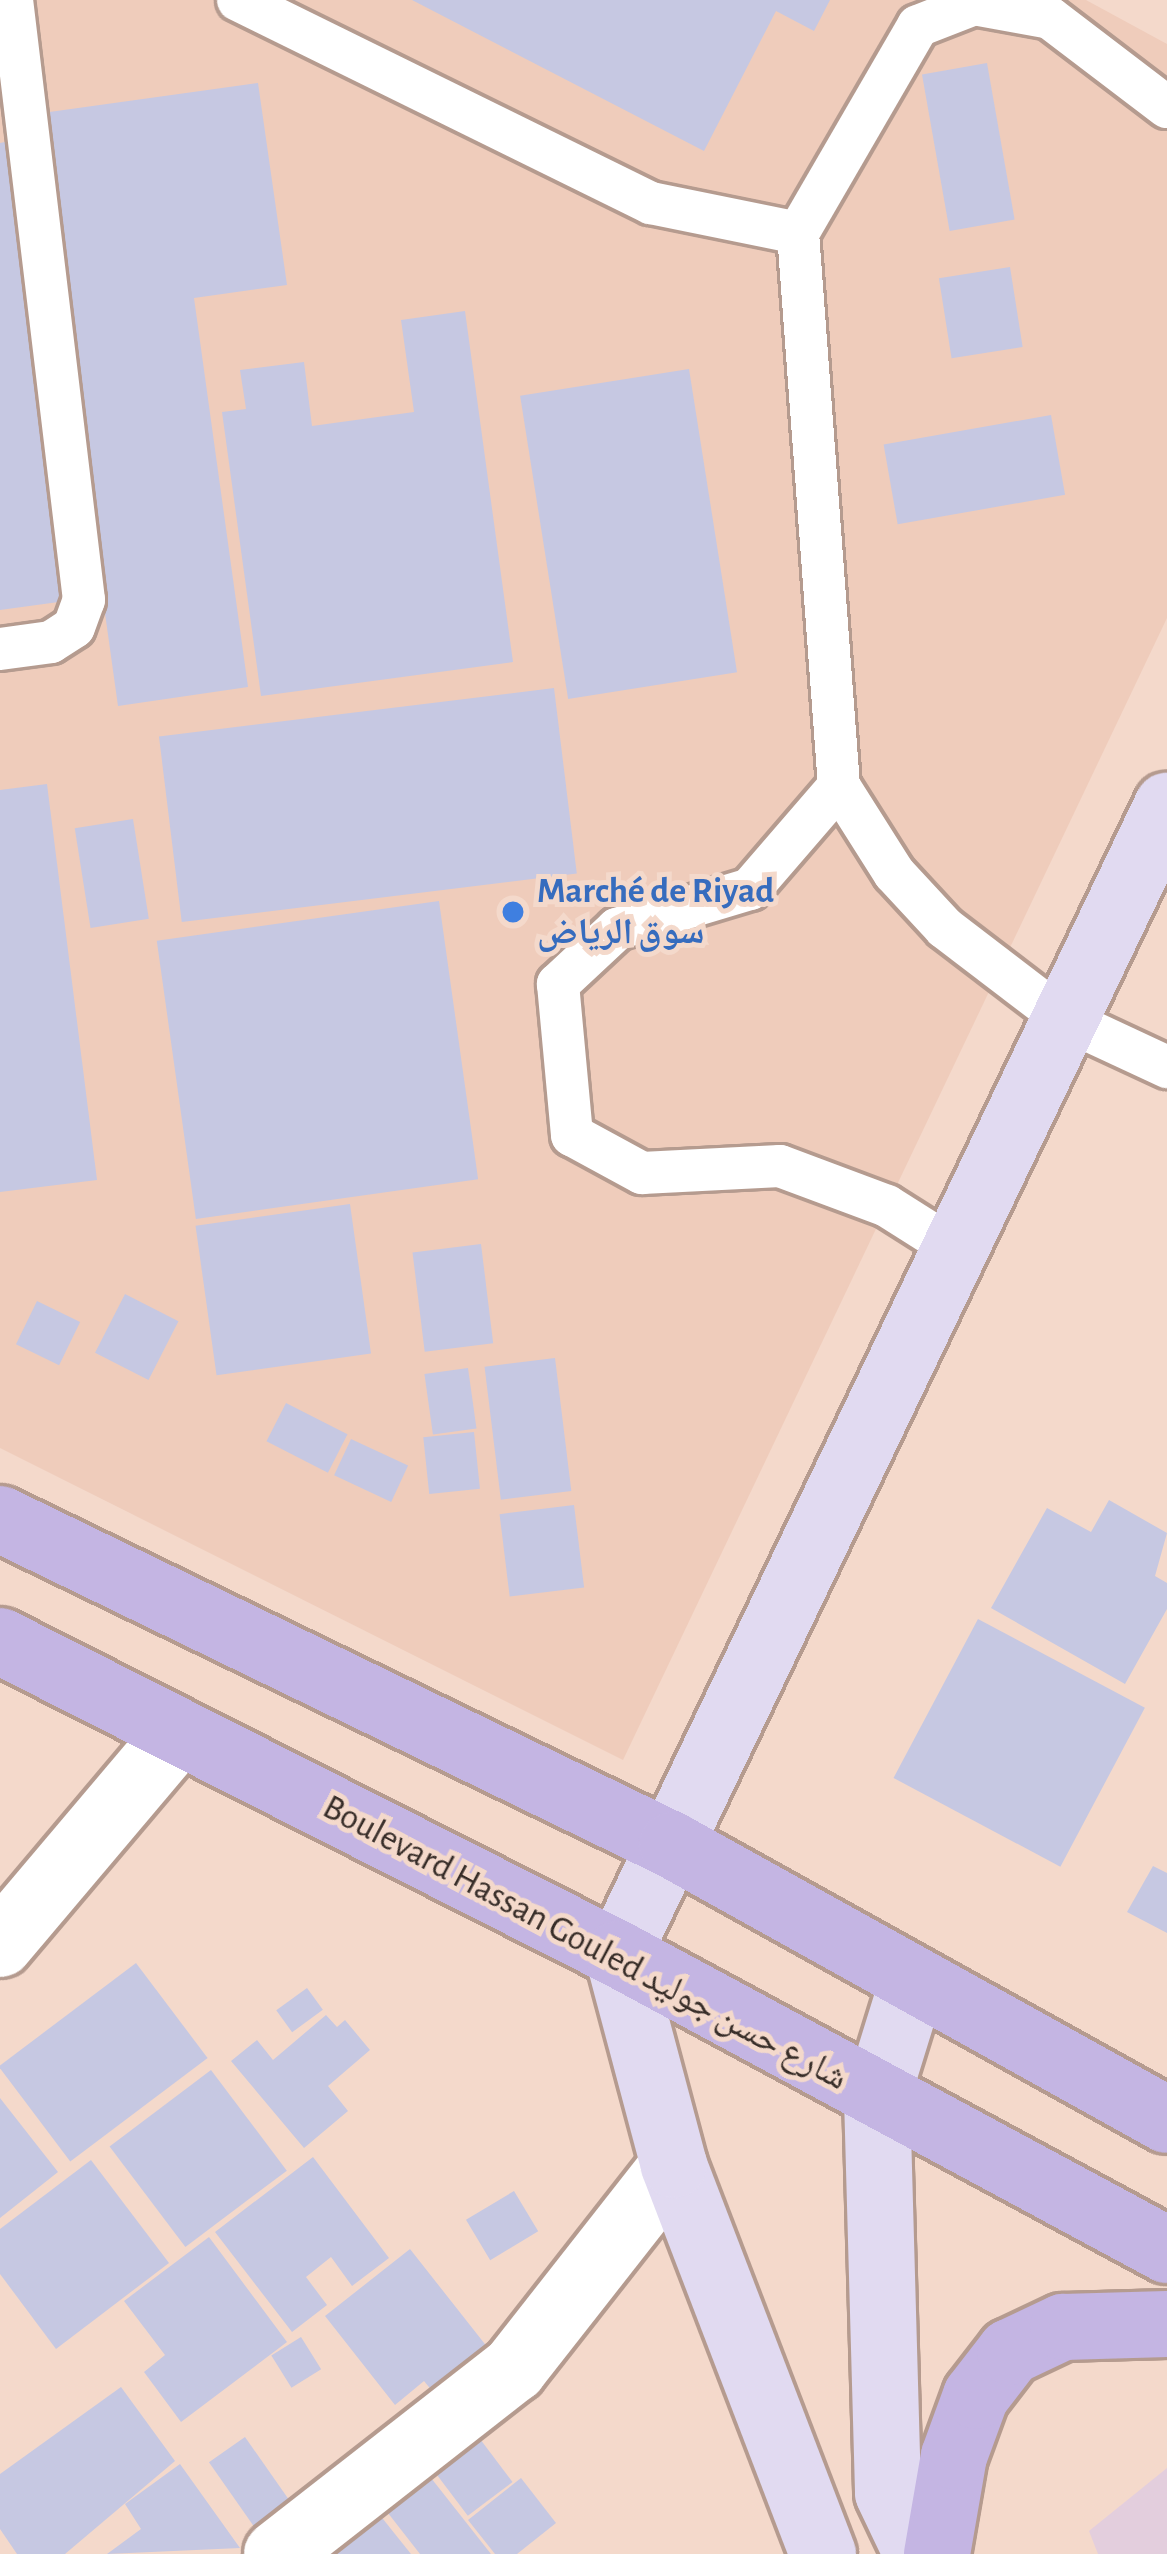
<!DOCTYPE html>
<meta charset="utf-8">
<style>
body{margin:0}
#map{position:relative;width:1167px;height:2554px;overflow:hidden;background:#f4d9cb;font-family:"Alegreya Sans","Noto Naskh Arabic",sans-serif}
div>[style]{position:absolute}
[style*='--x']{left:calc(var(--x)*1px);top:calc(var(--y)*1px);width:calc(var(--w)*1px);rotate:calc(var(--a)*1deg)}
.built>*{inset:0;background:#efccbb}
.education>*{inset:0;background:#e3cedd}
.building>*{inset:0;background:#c6c8e2;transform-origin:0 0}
.roads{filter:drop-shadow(3px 0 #b59b8f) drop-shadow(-3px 0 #b59b8f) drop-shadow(0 3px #b59b8f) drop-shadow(0 -3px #b59b8f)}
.lane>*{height:42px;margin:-21px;padding:0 21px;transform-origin:21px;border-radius:21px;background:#fff}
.street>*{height:66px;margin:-33px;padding:0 33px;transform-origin:33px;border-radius:33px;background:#fff}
.secondary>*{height:66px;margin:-33px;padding:0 33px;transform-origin:33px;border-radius:33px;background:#e1daf1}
.primary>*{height:66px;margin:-33px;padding:0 33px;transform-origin:33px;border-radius:33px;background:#c4b5e3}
.dots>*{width:33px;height:33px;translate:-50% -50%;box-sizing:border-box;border:6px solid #f4d9cb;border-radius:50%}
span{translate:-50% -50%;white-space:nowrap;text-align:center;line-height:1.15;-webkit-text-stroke:10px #f4d9cb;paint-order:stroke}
.shop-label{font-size:36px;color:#366cbe;font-weight:700}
.left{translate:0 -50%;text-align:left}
.street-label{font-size:36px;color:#372d28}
</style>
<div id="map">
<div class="built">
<div style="clip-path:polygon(0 0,1086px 0,1167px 44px,1167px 618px,623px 1760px,0 1448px)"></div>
</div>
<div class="education">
<div style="clip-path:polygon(1167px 2468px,1167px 2554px,1098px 2554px,1089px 2531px)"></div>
</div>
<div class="building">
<div style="clip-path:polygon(412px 0,830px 0,814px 31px,776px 11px,704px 151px)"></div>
<div style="left:987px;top:63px;width:159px;height:66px;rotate:80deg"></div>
<div style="clip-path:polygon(258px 83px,287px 285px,194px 298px,248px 687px,118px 706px,35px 114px)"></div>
<div style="clip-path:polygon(5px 142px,66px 601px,0 610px,0 143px)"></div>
<div style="left:1010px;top:267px;width:81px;height:72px;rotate:81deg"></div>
<div style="clip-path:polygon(465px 311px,513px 662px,261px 696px,222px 412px,246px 409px,240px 370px,304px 362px,312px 426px,414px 412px,401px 320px)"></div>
<div style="left:689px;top:369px;width:307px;height:171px;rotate:81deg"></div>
<div style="left:1051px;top:415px;width:81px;height:170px;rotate:80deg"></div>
<div style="left:554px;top:688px;width:187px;height:398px;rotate:83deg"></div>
<div style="clip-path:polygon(47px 784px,97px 1180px,0 1192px,0 790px)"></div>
<div style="left:133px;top:819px;width:101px;height:59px;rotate:81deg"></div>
<div style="left:439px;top:901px;width:281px;height:285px;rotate:82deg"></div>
<div style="left:350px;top:1204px;width:151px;height:156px;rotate:82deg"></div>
<div style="left:481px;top:1244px;width:100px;height:69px;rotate:83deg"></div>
<div style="left:125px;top:1294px;width:60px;height:66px;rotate:27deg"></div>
<div style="left:37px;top:1301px;width:48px;height:48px;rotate:26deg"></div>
<div style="left:555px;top:1358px;width:134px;height:71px;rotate:83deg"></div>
<div style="left:468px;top:1368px;width:61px;height:44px;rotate:82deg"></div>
<div style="left:286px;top:1403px;width:69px;height:43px;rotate:27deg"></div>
<div style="left:474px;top:1432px;width:57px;height:51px;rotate:84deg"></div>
<div style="left:351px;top:1439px;width:63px;height:40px;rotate:25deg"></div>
<div style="clip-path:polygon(1109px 1500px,1167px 1533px,1155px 1576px,1167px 1583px,1167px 1609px,1125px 1684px,991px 1608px,1047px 1508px,1091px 1532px)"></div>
<div style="left:574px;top:1505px;width:83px;height:75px;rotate:83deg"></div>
<div style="left:978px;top:1619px;width:189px;height:180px;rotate:28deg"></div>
<div style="clip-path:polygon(1153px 1866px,1167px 1873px,1167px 1933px,1127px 1912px)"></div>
<div style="left:136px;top:1963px;width:119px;height:172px;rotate:53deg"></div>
<div style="left:307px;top:1988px;width:27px;height:38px;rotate:54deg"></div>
<div style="clip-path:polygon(326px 2015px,337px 2027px,345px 2020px,370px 2050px,328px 2086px,348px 2111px,304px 2148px,231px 2061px,257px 2040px,273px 2060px)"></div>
<div style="left:211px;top:2070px;width:126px;height:127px;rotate:53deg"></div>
<div style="clip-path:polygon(0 2098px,58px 2172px,0 2218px)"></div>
<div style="clip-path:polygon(313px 2157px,389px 2258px,352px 2286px,331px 2257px,306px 2277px,327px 2305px,292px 2332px,215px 2232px)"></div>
<div style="clip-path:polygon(91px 2160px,169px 2263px,56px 2349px,0 2274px,0 2229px)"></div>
<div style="left:514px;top:2191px;width:47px;height:56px;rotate:59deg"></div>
<div style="clip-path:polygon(209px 2237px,287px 2342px,181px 2422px,144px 2372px,165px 2355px,124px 2301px)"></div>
<div style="clip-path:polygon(410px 2249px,488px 2348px,433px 2392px,424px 2381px,395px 2405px,325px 2316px)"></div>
<div style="left:301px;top:2337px;width:38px;height:35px;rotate:58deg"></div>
<div style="clip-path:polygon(121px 2387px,175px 2461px,65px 2554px,17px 2554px,0 2529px,0 2474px)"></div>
<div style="left:471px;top:2427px;width:69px;height:56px;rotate:53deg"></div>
<div style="left:245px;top:2437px;width:80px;height:44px;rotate:55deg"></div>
<div style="clip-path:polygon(180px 2464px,240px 2548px,107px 2554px,141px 2529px,125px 2504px)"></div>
<div style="clip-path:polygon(420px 2464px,491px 2554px,420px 2554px,377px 2499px)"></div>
<div style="clip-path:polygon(521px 2478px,556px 2523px,517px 2554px,495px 2554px,468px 2520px)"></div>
<div style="clip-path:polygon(371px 2504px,411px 2554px,334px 2554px,325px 2542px)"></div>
</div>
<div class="roads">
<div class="lane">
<div style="--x:238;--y:0;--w:460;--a:26.2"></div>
<div style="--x:651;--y:203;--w:150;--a:11.5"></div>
<div style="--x:798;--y:233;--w:555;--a:85.76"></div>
<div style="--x:839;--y:786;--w:136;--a:130.8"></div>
<div style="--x:750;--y:889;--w:139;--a:163.3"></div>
<div style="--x:617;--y:929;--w:81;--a:137"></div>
<div style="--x:558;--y:984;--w:152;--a:84.7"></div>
<div style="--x:572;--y:1135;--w:80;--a:28.5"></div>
<div style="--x:642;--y:1173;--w:138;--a:-2.9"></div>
<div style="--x:780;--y:1166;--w:114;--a:20.5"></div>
<div style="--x:887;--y:1206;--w:80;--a:32.3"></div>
<div style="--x:798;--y:233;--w:239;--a:-59.9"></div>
<div style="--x:918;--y:26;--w:60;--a:-21.4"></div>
<div style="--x:974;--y:4;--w:77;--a:10.4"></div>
<div style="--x:1050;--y:18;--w:147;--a:37.3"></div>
<div style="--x:0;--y:649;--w:51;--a:-7.8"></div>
<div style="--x:51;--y:642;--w:27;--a:-33"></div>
<div style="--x:74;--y:627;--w:29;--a:-70"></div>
<div style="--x:84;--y:600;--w:604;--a:-96.84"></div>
<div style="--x:839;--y:786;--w:103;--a:57.7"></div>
<div style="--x:894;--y:873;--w:75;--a:47.2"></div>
<div style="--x:945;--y:928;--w:150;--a:37.4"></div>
<div style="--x:1064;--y:1019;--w:114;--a:25"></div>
</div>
<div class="street">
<div style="--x:0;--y:1944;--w:277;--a:-49.8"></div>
<div style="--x:277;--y:2554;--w:301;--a:-38"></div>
<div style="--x:514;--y:2369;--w:259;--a:-51.9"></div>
</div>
<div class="secondary">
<div style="--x:912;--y:1984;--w:118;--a:107.2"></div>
<div style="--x:877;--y:2097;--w:396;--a:88.4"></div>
<div style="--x:888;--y:2493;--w:68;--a:64.6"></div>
<div style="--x:823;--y:2554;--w:417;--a:-111"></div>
<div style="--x:674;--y:2165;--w:218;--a:-104.9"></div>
<div style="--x:618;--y:1954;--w:1273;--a:-64.44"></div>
</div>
<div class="primary">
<div style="--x:0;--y:1519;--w:747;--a:25.88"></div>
<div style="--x:672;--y:1845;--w:566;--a:29.05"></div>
<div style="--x:0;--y:1641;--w:693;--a:26.86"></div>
<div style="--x:618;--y:1954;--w:624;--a:28.33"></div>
<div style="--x:937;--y:2554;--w:99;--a:-80.2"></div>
<div style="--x:954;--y:2456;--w:64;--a:-69.9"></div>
<div style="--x:976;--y:2396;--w:56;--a:-52.3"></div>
<div style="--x:1010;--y:2352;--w:59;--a:-25.3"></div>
<div style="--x:1063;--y:2327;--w:104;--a:-1.7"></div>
</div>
</div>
<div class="dots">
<div style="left:513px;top:912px;background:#3f7fe0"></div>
</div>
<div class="shop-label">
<span class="left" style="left:537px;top:912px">Marché de Riyad<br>سوق الرياض</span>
</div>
<div class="street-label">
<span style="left:585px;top:1943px;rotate:28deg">Boulevard Hassan Gouled شارع حسن جوليد</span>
</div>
</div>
